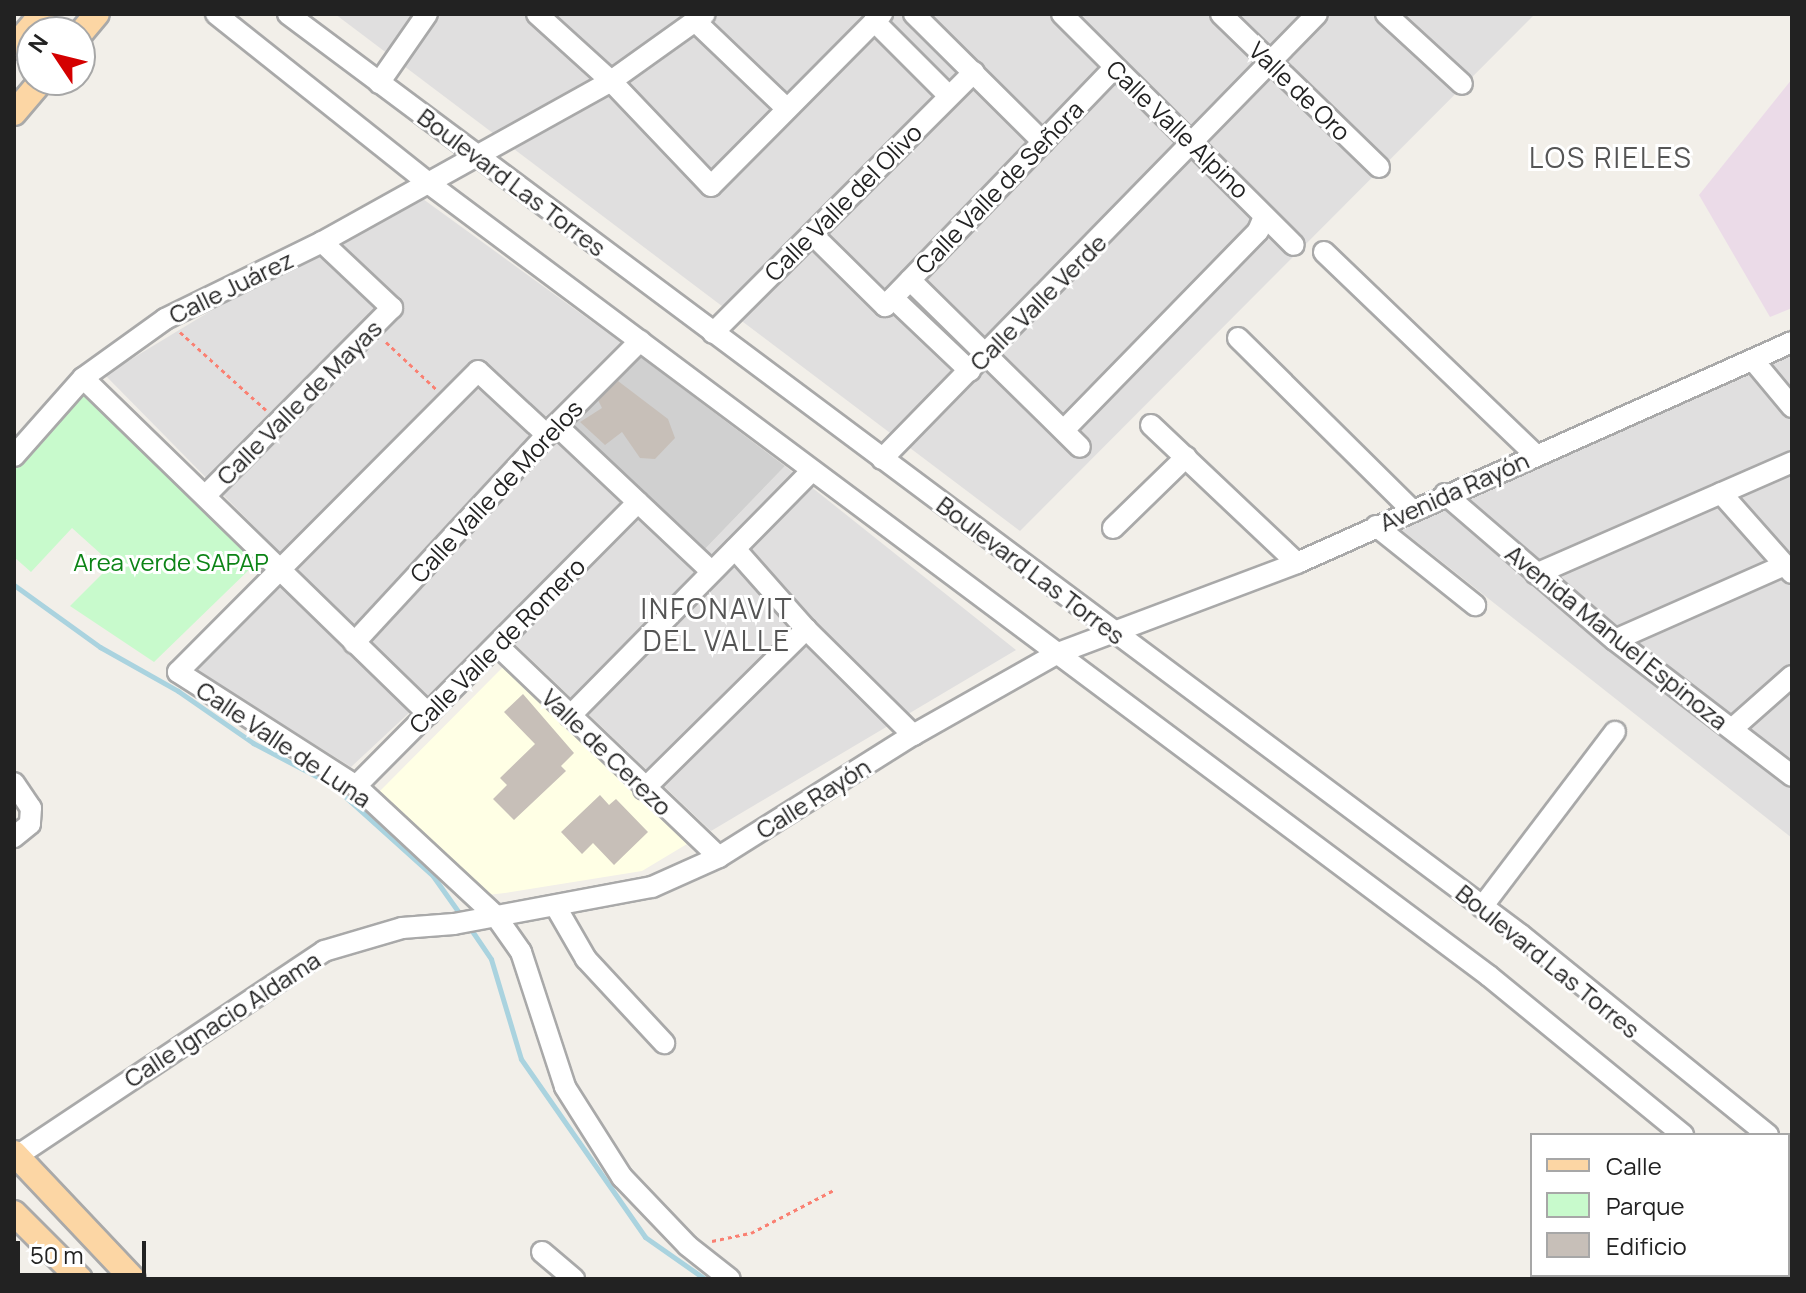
<!DOCTYPE html>
<meta charset="utf-8">
<style>
body{margin:0}
#map{position:relative;width:1806px;height:1293px;overflow:hidden;background:#f2efe9;font-family:Manrope,sans-serif}
div>[style]{position:absolute}
[style*='--x']{left:calc(var(--x)*1px);top:calc(var(--y)*1px);width:calc(var(--w)*1px);rotate:calc(var(--a)*1deg)}
.residential>*{inset:0;background:#e0dfdf}
.industrial>*{inset:0;background:#ebdbe8}
.education>*{inset:0;background:#ffffe5}
.religious>*{inset:0;background:#d0d0d0}
.park>*{inset:0;background:#c8facc}
.stream>*{height:5px;margin:-2.5px;padding:0 2.5px;transform-origin:2.5px;border-radius:2.5px;background:#aad3df}
.building>*{inset:0;background:#c7bfb8}
.path>*{height:3px;margin-top:-1.5px;transform-origin:0;background:repeating-linear-gradient(90deg,#fa8072 0 4px,transparent 0 8px)}
.roads{filter:drop-shadow(2px 0 #a9a9a9) drop-shadow(-2px 0 #a9a9a9) drop-shadow(0 2px #a9a9a9) drop-shadow(0 -2px #a9a9a9)}
.minor>*{height:20px;margin:-10px;padding:0 10px;transform-origin:10px;border-radius:10px;background:#fff}
.major>*{height:24px;margin:-12px;padding:0 12px;transform-origin:12px;border-radius:12px;background:#fcd6a4}
span{translate:-50% -50%;white-space:nowrap;text-align:center;line-height:1.15;-webkit-text-stroke:6px #fff;paint-order:stroke}
.street-label{font-size:24px;color:#222}
.park-label{font-size:24px;color:#0c8416}
.quarter-label{font-size:28px;color:#555;letter-spacing:2px}
.frame{position:absolute;inset:0;border:16px solid #222;pointer-events:none}
.legend{position:absolute;left:1530px;top:1133px;width:260px;height:144px;box-sizing:border-box;background:#fff;border:2px solid #a7a7a7;margin:0;padding:10px 14px;list-style:none;font-size:24px;color:#222}
.legend li{display:flex;align-items:center;gap:16px;height:40px}
.legend b{width:40px;border:2px solid #a7a7a7}
.north{position:absolute;left:16px;top:16px;width:80px;height:80px;box-sizing:border-box;background:#fff;border:2px solid #a7a7a7;border-radius:50%;rotate:305deg;font-size:22px;font-weight:700;line-height:32px;text-align:center;color:#222}
.north::after{content:'';display:block;margin:auto;width:28px;height:36px;background:#d40000;clip-path:polygon(50% 0,100% 100%,50% 72%,0 100%)}
.scale{position:absolute;left:16px;top:1241px;width:130px;height:36px;box-sizing:border-box;border:4px solid #222;border-top:0;padding-left:10px;font-size:24px;line-height:28px;white-space:nowrap;color:#222;-webkit-text-stroke:6px #fff;paint-order:stroke}
</style>
<div id="map">
<div class="residential">
<div style="clip-path:polygon(335px 14px,1535px 14px,1020px 531px)"></div>
<div style="clip-path:polygon(423px 199px,638px 355px,705px 549px,785px 466px,1016px 650px,711px 831px,499px 629px,351px 767px,194px 669px,296px 569px,105px 375px,232px 298px)"></div>
<div style="clip-path:polygon(1792px 352px,1792px 838px,1394px 524px)"></div>
</div>
<div class="industrial">
<div style="clip-path:polygon(1792px 79px,1792px 308px,1770px 317px,1699px 195px)"></div>
</div>
<div class="education">
<div style="clip-path:polygon(503px 667px,687px 844px,642px 871px,505px 893px,479px 896px,456px 875px,378px 793px)"></div>
</div>
<div class="religious">
<div style="clip-path:polygon(638px 355px,785px 466px,704px 550px,572px 423px)"></div>
</div>
<div class="park">
<div style="clip-path:polygon(80px 391px,257px 562px,154px 662px,70px 606px,112px 564px,72px 528px,31px 572px,14px 557px,14px 466px)"></div>
</div>
<div class="stream">
<div style="--x:14;--y:585;--w:106;--a:35.8"></div>
<div style="--x:100;--y:647;--w:90;--a:29.4"></div>
<div style="--x:178;--y:691;--w:91;--a:34.7"></div>
<div style="--x:253;--y:743;--w:88;--a:27.7"></div>
<div style="--x:331;--y:784;--w:137;--a:42"></div>
<div style="--x:433;--y:876;--w:50;--a:54.7"></div>
<div style="--x:468;--y:925;--w:41;--a:55.9"></div>
<div style="--x:491;--y:959;--w:104;--a:73.3"></div>
<div style="--x:521;--y:1059;--w:217;--a:55.1"></div>
<div style="--x:645;--y:1237;--w:73;--a:35"></div>
</div>
<div class="building">
<div style="clip-path:polygon(618px 381px,668px 419px,675px 438px,655px 459px,640px 458px,622px 432px,605px 445px,580px 422px,602px 408px,598px 400px)"></div>
<div style="clip-path:polygon(523px 694px,574px 753px,561px 766px,566px 771px,514px 820px,493px 799px,507px 785px,500px 778px,535px 744px,504px 712px)"></div>
<div style="clip-path:polygon(600px 795px,609px 805px,616px 799px,648px 832px,614px 865px,593px 843px,582px 854px,561px 832px)"></div>
</div>
<div class="path">
<div style="--x:180;--y:332;--w:116;--a:42.2"></div>
<div style="--x:386;--y:342;--w:69;--a:43.2"></div>
<div style="--x:712;--y:1241;--w:40;--a:-12"></div>
<div style="--x:751;--y:1233;--w:93;--a:-27.4"></div>
</div>
<div class="roads">
<div class="minor">
<div style="--x:216;--y:14;--w:270;--a:38.5"></div>
<div style="--x:427;--y:182;--w:1326;--a:36.78"></div>
<div style="--x:1489;--y:976;--w:251;--a:39.3"></div>
<div style="--x:288;--y:14;--w:1539;--a:36.76"></div>
<div style="--x:1521;--y:935;--w:318;--a:39"></div>
<div style="--x:537;--y:14;--w:100;--a:42.2"></div>
<div style="--x:611;--y:81;--w:145;--a:46.4"></div>
<div style="--x:711;--y:186;--w:243;--a:-45.2"></div>
<div style="--x:914;--y:14;--w:182;--a:44.8"></div>
<div style="--x:1062;--y:14;--w:327;--a:44.9"></div>
<div style="--x:1221;--y:14;--w:220;--a:44.1"></div>
<div style="--x:1386;--y:14;--w:103;--a:42.6"></div>
<div style="--x:695;--y:21;--w:127;--a:43.7"></div>
<div style="--x:874;--y:21;--w:105;--a:45"></div>
<div style="--x:379;--y:83;--w:84;--a:-55.2"></div>
<div style="--x:812;--y:234;--w:103;--a:44.6"></div>
<div style="--x:885;--y:306;--w:330;--a:-46.1"></div>
<div style="--x:1324;--y:252;--w:294;--a:43.8"></div>
<div style="--x:910;--y:280;--w:238;--a:44.5"></div>
<div style="--x:893;--y:298;--w:106;--a:43.5"></div>
<div style="--x:713;--y:333;--w:369;--a:-45"></div>
<div style="--x:1238;--y:338;--w:243;--a:44.7"></div>
<div style="--x:1753;--y:360;--w:61;--a:50.3"></div>
<div style="--x:83;--y:378;--w:482;--a:44.2"></div>
<div style="--x:556;--y:425;--w:214;--a:43.3"></div>
<div style="--x:1151;--y:425;--w:201;--a:43.4"></div>
<div style="--x:1064;--y:430;--w:278;--a:-45.7"></div>
<div style="--x:1258;--y:231;--w:15;--a:-67"></div>
<div style="--x:547;--y:435;--w:94;--a:-137.2"></div>
<div style="--x:478;--y:371;--w:425;--a:134.9"></div>
<div style="--x:178;--y:672;--w:211;--a:32.6"></div>
<div style="--x:356;--y:786;--w:190;--a:42.9"></div>
<div style="--x:495;--y:915;--w:45;--a:54.9"></div>
<div style="--x:521;--y:952;--w:142;--a:71.9"></div>
<div style="--x:565;--y:1087;--w:107;--a:57.7"></div>
<div style="--x:622;--y:1177;--w:95;--a:46.3"></div>
<div style="--x:688;--y:1246;--w:53;--a:38.2"></div>
<div style="--x:14;--y:456;--w:104;--a:-48.5"></div>
<div style="--x:83;--y:378;--w:101;--a:-35.7"></div>
<div style="--x:165;--y:319;--w:175;--a:-26.1"></div>
<div style="--x:322;--y:242;--w:331;--a:-29.1"></div>
<div style="--x:611;--y:81;--w:115;--a:-35.5"></div>
<div style="--x:882;--y:459;--w:622;--a:-45.65"></div>
<div style="--x:1721;--y:493;--w:107;--a:48.4"></div>
<div style="--x:1445;--y:494;--w:224;--a:40.7"></div>
<div style="--x:1615;--y:640;--w:223;--a:37.5"></div>
<div style="--x:206;--y:495;--w:264;--a:-45.2"></div>
<div style="--x:392;--y:308;--w:96;--a:-136.7"></div>
<div style="--x:1376;--y:526;--w:127;--a:38.6"></div>
<div style="--x:1113;--y:528;--w:102;--a:-44.2"></div>
<div style="--x:735;--y:549;--w:107;--a:48.4"></div>
<div style="--x:806;--y:629;--w:151;--a:44.7"></div>
<div style="--x:1536;--y:574;--w:279;--a:-23.6"></div>
<div style="--x:1615;--y:640;--w:186;--a:-23.8"></div>
<div style="--x:354;--y:643;--w:297;--a:-47.2"></div>
<div style="--x:556;--y:425;--w:119;--a:-45"></div>
<div style="--x:497;--y:645;--w:307;--a:43.7"></div>
<div style="--x:570;--y:716;--w:343;--a:-45.4"></div>
<div style="--x:1732;--y:729;--w:80;--a:-41.5"></div>
<div style="--x:14;--y:783;--w:30;--a:56"></div>
<div style="--x:31;--y:808;--w:16;--a:94"></div>
<div style="--x:30;--y:824;--w:21;--a:141"></div>
<div style="--x:356;--y:786;--w:400;--a:-45.2"></div>
<div style="--x:644;--y:789;--w:228;--a:-44.6"></div>
<div style="--x:556;--y:907;--w:60;--a:60"></div>
<div style="--x:586;--y:959;--w:115;--a:47.1"></div>
<div style="--x:1482;--y:907;--w:220;--a:-52.8"></div>
<div style="--x:1788;--y:1150;--w:5;--a:37"></div>
<div style="--x:14;--y:1158;--w:373;--a:-33.7"></div>
<div style="--x:324;--y:951;--w:81;--a:-16.4"></div>
<div style="--x:402;--y:928;--w:52;--a:-4.4"></div>
<div style="--x:454;--y:924;--w:201;--a:-10.6"></div>
<div style="--x:652;--y:887;--w:73;--a:-24.1"></div>
<div style="--x:719;--y:857;--w:229;--a:-32.2"></div>
<div style="--x:913;--y:735;--w:167;--a:-29.5"></div>
<div style="--x:1058;--y:653;--w:255;--a:-20.6"></div>
<div style="--x:1297;--y:563;--w:542;--a:-24.06"></div>
<div style="--x:1788;--y:1213;--w:5;--a:37"></div>
<div style="--x:542;--y:1252;--w:42;--a:40.2"></div>
</div>
<div class="major">
<div style="--x:80;--y:34;--w:26;--a:-50"></div>
<div style="--x:14;--y:47;--w:43;--a:-49.7"></div>
<div style="--x:14;--y:113;--w:43;--a:-49.7"></div>
<div style="--x:14;--y:1153;--w:173;--a:46.6"></div>
<div style="--x:14;--y:1213;--w:93;--a:45"></div>
</div>
</div>
<div class="street-label">
<span style="left:1300px;top:91px;rotate:44deg">Valle de Oro</span>
<span style="left:1178px;top:129px;rotate:44deg">Calle Valle Alpino</span>
<span style="left:512px;top:182px;rotate:37deg">Boulevard Las Torres</span>
<span style="left:999px;top:187px;rotate:-46deg">Calle Valle de Señora</span>
<span style="left:843px;top:202px;rotate:-45deg">Calle Valle del Olivo</span>
<span style="left:231px;top:287px;rotate:-26deg">Calle Juárez</span>
<span style="left:1038px;top:302px;rotate:-45deg">Calle Valle Verde</span>
<span style="left:299px;top:402px;rotate:-45deg">Calle Valle de Mayas</span>
<span style="left:496px;top:491px;rotate:-47deg">Calle Valle de Morelos</span>
<span style="left:1454px;top:491px;rotate:-24deg">Avenida Rayón</span>
<span style="left:1031px;top:570px;rotate:37deg">Boulevard Las Torres</span>
<span style="left:1617px;top:637px;rotate:39deg">Avenida Manuel Espinoza</span>
<span style="left:497px;top:645px;rotate:-45deg">Calle Valle de Romero</span>
<span style="left:284px;top:744px;rotate:34deg">Calle Valle de Luna</span>
<span style="left:607px;top:752px;rotate:44deg">Valle de Cerezo</span>
<span style="left:813px;top:798px;rotate:-32deg">Calle Rayón</span>
<span style="left:1548px;top:961px;rotate:39deg">Boulevard Las Torres</span>
<span style="left:222px;top:1019px;rotate:-33deg">Calle Ignacio Aldama</span>
</div>
<div class="park-label">
<span style="left:171px;top:562px">Area verde SAPAP</span>
</div>
<div class="quarter-label">
<span style="left:1611px;top:157px">LOS RIELES</span>
<span style="left:717px;top:624px">INFONAVIT<br>DEL VALLE</span>
</div>
<div class="frame"></div>
<ul class="legend">
<li><b style="height:10px;background:#fcd6a4"></b>Calle</li>
<li><b style="height:22px;background:#c8facc"></b>Parque</li>
<li><b style="height:22px;background:#c7bfb8"></b>Edificio</li>
</ul>
<div class="north">N</div>
<div class="scale">50 m</div>
</div>
